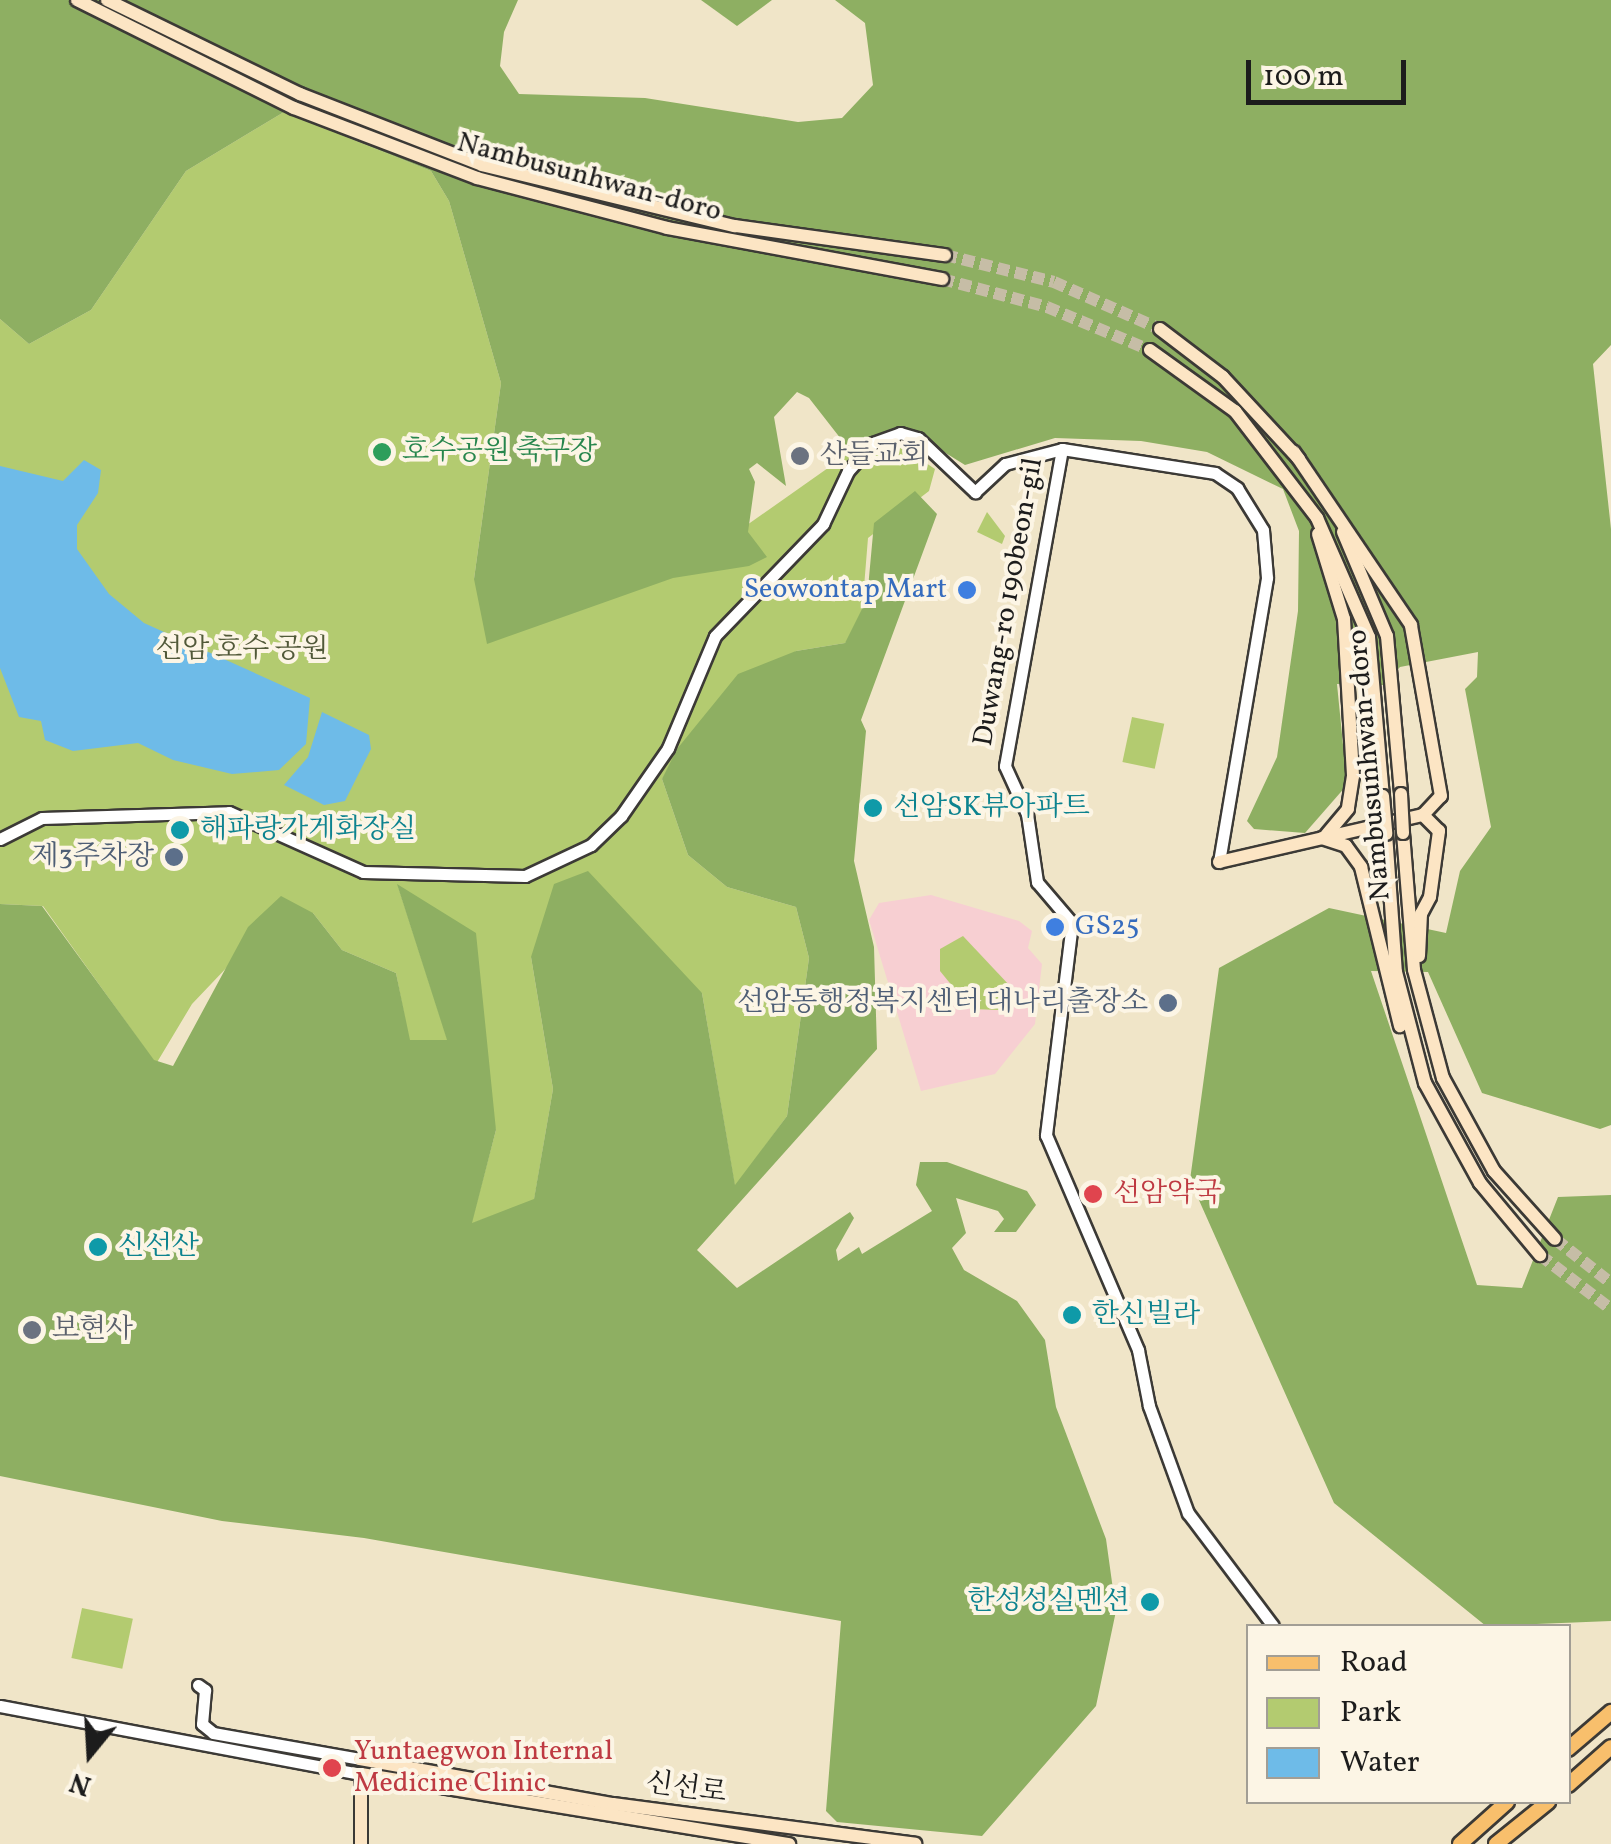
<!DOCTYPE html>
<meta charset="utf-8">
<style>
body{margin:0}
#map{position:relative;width:1611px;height:1844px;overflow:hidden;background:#f0e5c8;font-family:Vollkorn,"Noto Serif KR",serif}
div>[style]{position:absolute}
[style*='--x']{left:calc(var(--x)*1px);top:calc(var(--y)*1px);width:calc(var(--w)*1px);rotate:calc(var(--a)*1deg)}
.built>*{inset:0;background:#f7cfd2}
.green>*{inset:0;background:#b3cb70;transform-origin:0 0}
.forest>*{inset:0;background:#8eaf62}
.water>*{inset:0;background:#6ebbe8}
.secondary-tunnel>*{height:12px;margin-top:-6px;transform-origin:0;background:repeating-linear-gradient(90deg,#c6bda6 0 12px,transparent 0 18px)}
.roads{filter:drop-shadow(2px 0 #3c3a36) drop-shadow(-2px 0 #3c3a36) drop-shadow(0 2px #3c3a36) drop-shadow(0 -2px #3c3a36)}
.tertiary>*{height:11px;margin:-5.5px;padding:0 5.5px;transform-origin:5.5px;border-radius:5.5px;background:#fff}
.secondary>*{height:12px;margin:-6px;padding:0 6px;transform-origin:6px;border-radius:6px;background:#fce5c4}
.primary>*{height:14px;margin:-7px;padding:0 7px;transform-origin:7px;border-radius:7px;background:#f8bf6c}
.bridges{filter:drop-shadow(2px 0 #3c3a36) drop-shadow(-2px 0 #3c3a36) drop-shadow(0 2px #3c3a36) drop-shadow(0 -2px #3c3a36)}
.secondary-bridge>*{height:12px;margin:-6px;padding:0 6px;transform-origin:6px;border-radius:6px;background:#fce5c4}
.dots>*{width:28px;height:28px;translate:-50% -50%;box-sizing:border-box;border:5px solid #fcf5e5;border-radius:50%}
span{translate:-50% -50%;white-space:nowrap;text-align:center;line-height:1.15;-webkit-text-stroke:8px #fcf5e5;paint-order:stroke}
.street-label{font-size:28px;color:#1c1c1c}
.leisure-label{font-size:28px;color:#27864d}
.left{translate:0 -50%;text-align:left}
.worship-label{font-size:28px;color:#5b616d}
.shop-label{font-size:28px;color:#366cbe}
.right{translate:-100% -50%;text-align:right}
.park-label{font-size:28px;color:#515939}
.culture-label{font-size:28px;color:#0d838f}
.service-label{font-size:28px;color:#4e5e75}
.health-label{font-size:28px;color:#be3a42}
.legend{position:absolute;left:1246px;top:1624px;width:325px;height:180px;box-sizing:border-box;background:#fcf5e5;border:2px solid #a29e95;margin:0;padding:12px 18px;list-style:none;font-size:30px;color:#1c1c1c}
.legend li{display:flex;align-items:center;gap:20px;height:50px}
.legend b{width:50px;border:2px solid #a29e95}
.north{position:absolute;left:40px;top:1704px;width:100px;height:100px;-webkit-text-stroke:8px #fcf5e5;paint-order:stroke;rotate:198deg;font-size:28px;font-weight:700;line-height:40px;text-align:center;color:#1c1c1c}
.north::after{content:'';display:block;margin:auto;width:35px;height:45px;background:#1c1c1c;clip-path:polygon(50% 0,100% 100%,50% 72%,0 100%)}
.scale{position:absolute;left:1246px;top:60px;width:160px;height:45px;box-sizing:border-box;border:5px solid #1c1c1c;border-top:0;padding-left:12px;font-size:30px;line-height:35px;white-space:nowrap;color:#1c1c1c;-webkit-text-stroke:8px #fcf5e5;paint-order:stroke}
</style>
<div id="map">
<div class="built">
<div style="clip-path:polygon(931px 895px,1019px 921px,1032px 931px,1028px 948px,1042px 964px,1035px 1024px,995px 1074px,921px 1091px,869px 920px,879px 903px)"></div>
</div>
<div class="green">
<div style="clip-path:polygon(284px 112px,431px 171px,449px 201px,501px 383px,474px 579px,672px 578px,845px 456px,896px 443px,935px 469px,929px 491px,868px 538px,861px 624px,845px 643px,796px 651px,662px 779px,688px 855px,727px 887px,796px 907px,809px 958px,787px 1116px,735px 1187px,702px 993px,531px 957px,553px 1089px,534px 1200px,471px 1224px,496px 1130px,398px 886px,448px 1041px,409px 1040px,396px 973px,342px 950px,313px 913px,251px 942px,192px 1004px,156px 1064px,43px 906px,0 904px,0 319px,29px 344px,91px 310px,186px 171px)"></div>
<div style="clip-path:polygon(987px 512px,1005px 536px,1002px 544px,977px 532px)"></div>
<div style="left:1132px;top:717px;width:33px;height:46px;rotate:12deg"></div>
<div style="clip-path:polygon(963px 936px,1010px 986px,1010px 1000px,1000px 1010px,971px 1009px,940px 971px,940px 949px)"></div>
<div style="left:82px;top:1608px;width:52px;height:51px;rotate:12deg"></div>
</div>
<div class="forest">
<div style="clip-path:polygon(0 0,518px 0,504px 32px,500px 66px,519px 94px,645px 98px,798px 122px,842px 118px,873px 85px,865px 23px,835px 0,1611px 0,1611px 345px,1593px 364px,1611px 529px,1611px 1125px,1600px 1129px,1482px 1093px,1428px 972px,1371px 971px,1477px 1285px,1522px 1288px,1558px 1197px,1611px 1195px,1611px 1621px,1486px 1626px,1334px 1503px,1190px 1180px,1219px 968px,1329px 908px,1446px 933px,1460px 871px,1491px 827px,1465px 689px,1477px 677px,1478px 652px,1400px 667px,1383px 685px,1337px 684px,1347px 785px,1305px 833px,1254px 829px,1247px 821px,1277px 757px,1298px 611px,1299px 531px,1283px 489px,1207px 452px,1141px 441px,1055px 438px,965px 465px,907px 429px,848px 448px,809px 398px,797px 392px,774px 417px,786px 486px,757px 463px,749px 469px,755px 482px,748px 532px,767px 557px,749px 566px,673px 578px,487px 644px,474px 579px,501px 383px,449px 201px,431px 171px,284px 112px,186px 171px,91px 310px,29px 344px,0 319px)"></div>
<div style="clip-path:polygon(701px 0,772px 0,737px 26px)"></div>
<div style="clip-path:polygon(915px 491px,937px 514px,861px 720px,866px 731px,854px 861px,874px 947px,877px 1049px,697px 1250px,737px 1288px,850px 1212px,854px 1218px,836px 1250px,838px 1261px,859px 1247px,862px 1254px,932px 1211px,916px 1185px,920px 1162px,947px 1162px,1027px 1191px,1036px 1205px,1016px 1232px,994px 1232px,1004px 1219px,998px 1211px,956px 1198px,966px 1233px,952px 1248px,964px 1270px,1017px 1301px,1045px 1340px,1056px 1407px,1106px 1539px,1116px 1611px,1096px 1706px,982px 1836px,837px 1822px,826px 1811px,841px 1621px,364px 1538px,222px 1521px,0 1476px,0 904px,42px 906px,154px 1060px,173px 1066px,248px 927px,281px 896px,313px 913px,342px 950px,396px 973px,410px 1040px,447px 1040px,397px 884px,476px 933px,496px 1130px,472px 1223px,534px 1199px,553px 1089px,531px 957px,554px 884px,588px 871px,702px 993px,735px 1185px,787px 1116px,809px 958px,796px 907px,727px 887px,688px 855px,662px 779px,677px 749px,738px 674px,796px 651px,845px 643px,867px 599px,874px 523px)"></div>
</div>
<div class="water">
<div style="clip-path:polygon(84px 460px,101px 470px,98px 493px,77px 525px,77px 549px,109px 594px,144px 623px,310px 698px,306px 744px,279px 770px,232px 774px,173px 760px,138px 743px,73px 751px,45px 740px,41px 721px,19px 717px,0 668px,0 466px,63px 481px)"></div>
<div style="clip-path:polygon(322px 712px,369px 735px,371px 749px,345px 801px,324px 805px,284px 785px,308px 757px)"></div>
</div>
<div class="secondary-tunnel">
<div style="--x:945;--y:255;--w:112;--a:13.9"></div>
<div style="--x:1054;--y:282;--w:116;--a:23.9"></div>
<div style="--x:942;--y:279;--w:109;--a:14.9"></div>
<div style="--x:1047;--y:307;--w:112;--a:22.7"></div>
<div style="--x:1555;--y:1239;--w:71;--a:38.2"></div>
<div style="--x:1540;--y:1255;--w:89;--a:37.3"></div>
</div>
<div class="roads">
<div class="tertiary">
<div style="--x:1062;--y:449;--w:155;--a:8.9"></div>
<div style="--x:1215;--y:473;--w:27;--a:34"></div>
<div style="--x:1237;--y:488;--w:49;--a:58.2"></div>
<div style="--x:1263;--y:530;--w:48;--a:85.2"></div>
<div style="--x:1267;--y:578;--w:288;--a:99.6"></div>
<div style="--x:0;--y:839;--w:47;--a:-26.6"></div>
<div style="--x:42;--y:818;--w:187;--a:-1.8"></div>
<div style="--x:229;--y:812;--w:147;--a:24.1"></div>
<div style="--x:363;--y:872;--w:162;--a:1.4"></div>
<div style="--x:525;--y:876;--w:73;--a:-25.2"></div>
<div style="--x:591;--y:845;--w:42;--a:-44"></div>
<div style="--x:621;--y:816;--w:83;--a:-55.3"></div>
<div style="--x:668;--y:748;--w:121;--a:-67.2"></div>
<div style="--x:715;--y:636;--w:156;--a:-46"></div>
<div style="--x:823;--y:524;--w:59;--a:-64.7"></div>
<div style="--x:848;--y:471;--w:38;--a:-48"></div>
<div style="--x:873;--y:443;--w:29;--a:-20"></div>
<div style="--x:900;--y:433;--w:19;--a:16"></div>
<div style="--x:918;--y:438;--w:79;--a:43.5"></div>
<div style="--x:975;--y:492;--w:41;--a:-43"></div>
<div style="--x:1005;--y:464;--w:59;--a:-14.7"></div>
<div style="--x:1062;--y:449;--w:322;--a:100.2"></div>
<div style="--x:1005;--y:766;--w:53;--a:65.4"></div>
<div style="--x:1027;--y:814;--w:69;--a:81.6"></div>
<div style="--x:1037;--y:882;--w:54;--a:49.5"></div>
<div style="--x:1072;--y:923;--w:214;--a:97"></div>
<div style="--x:1046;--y:1135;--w:234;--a:66.8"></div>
<div style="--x:1138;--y:1350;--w:57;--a:78.9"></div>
<div style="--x:1149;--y:1406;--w:114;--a:70"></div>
<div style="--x:1188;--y:1513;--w:141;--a:53"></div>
<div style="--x:198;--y:1685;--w:9;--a:36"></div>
<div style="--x:205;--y:1690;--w:34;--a:95"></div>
<div style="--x:202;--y:1724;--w:14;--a:39"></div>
<div style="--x:213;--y:1733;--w:149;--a:10"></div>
<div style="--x:0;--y:1706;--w:367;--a:10.7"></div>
</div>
<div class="secondary">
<div style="--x:77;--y:0;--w:242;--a:26.5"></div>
<div style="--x:294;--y:108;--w:196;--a:20.9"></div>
<div style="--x:477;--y:178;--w:196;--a:14.7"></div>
<div style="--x:667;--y:228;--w:280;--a:10.5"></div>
<div style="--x:107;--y:0;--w:215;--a:26"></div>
<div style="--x:300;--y:94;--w:195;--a:21.3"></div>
<div style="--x:482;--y:165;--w:260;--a:13.6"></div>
<div style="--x:735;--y:226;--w:212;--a:7.9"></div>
<div style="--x:1160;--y:329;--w:79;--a:37.3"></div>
<div style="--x:1223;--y:377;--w:112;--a:47.2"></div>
<div style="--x:1150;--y:350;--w:105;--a:35.7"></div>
<div style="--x:1235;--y:411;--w:135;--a:52.5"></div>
<div style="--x:1317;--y:518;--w:130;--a:66.4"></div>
<div style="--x:1369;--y:637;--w:160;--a:85"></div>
<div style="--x:1343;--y:532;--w:113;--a:67.1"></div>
<div style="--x:1387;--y:636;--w:159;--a:84.9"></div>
<div style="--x:1318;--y:534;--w:89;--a:73"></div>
<div style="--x:1344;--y:619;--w:157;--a:86.7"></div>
<div style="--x:1353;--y:776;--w:33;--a:99"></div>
<div style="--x:1348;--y:809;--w:34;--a:130"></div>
<div style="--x:1403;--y:833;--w:137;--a:85.4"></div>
<div style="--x:1414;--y:970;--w:112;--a:75"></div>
<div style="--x:1443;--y:1078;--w:106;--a:61.3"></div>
<div style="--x:1494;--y:1171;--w:91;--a:48.1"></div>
<div style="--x:1386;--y:834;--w:138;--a:85.9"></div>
<div style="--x:1396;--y:972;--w:115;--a:75.4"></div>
<div style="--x:1425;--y:1083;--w:114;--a:61.2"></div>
<div style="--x:1480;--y:1183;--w:94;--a:50.2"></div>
<div style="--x:1322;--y:838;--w:25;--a:18"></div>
<div style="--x:1346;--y:846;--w:26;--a:54"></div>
<div style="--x:1361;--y:867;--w:164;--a:76.2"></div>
<div style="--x:1219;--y:862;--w:209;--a:-13"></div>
<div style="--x:1423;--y:815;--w:26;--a:-47"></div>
<div style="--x:1441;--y:796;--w:174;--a:-100"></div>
<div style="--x:1411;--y:625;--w:209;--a:-124.1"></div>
<div style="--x:1419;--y:956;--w:42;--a:-87.3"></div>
<div style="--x:1421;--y:914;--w:19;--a:-62"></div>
<div style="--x:1430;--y:897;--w:67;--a:-82.2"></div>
<div style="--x:1439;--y:831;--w:23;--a:-135"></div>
<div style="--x:360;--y:1759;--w:257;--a:10.1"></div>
<div style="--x:613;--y:1804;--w:305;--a:7.5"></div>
<div style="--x:361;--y:1844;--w:70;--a:-90"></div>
<div style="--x:361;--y:1774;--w:434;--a:9.3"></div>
</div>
<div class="primary">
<div style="--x:1568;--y:1749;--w:57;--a:-40.7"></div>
<div style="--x:1568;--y:1785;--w:57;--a:-41.5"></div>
<div style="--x:1460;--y:1844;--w:63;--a:-41.8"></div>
<div style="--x:1496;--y:1844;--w:67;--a:-38.9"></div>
</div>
</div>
<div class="bridges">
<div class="secondary-bridge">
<div style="--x:1401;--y:794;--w:39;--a:87"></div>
<div style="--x:1383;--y:796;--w:38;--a:85"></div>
</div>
</div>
<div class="dots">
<div style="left:382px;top:452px;background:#2e9e5b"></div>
<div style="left:800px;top:456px;background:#6b7280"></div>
<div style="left:967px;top:590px;background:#3f7fe0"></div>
<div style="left:873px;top:808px;background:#0f9aa8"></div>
<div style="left:180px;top:830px;background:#0f9aa8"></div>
<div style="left:174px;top:857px;background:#5c6f8a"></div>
<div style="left:1055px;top:927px;background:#3f7fe0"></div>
<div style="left:1168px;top:1003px;background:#5c6f8a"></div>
<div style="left:1093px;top:1194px;background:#e0444e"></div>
<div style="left:98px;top:1247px;background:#0f9aa8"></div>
<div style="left:1072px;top:1315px;background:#0f9aa8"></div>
<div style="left:32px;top:1330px;background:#6b7280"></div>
<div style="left:1150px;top:1602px;background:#0f9aa8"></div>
<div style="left:332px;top:1768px;background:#e0444e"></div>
</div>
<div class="street-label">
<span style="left:589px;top:178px;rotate:15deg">Nambusunhwan-doro</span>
<span style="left:1009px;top:602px;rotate:-80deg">Duwang-ro 190beon-gil</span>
<span style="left:1370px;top:765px;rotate:-95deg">Nambusunhwan-doro</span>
<span style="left:686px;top:1789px;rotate:8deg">신선로</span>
</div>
<div class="leisure-label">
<span class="left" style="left:402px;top:452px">호수공원 축구장</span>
</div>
<div class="worship-label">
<span class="left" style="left:820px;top:456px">산들교회</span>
<span class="left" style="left:52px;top:1330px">보현사</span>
</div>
<div class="shop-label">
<span class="right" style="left:947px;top:590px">Seowontap Mart</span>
<span class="left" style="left:1075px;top:927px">GS25</span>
</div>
<div class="park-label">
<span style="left:242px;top:650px">선암 호수 공원</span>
</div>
<div class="culture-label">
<span class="left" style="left:893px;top:808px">선암SK뷰아파트</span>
<span class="left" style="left:200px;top:830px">해파랑가게화장실</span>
<span class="left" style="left:118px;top:1247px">신선산</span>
<span class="left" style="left:1092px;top:1315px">한신빌라</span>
<span class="right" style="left:1130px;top:1602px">한성성실멘션</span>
</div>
<div class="service-label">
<span class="right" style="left:154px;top:857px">제3주차장</span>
<span class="right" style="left:1148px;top:1003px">선암동행정복지센터 대나리출장소</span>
</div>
<div class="health-label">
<span class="left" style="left:1113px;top:1194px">선암약국</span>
<span class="left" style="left:354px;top:1768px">Yuntaegwon Internal<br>Medicine Clinic</span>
</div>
<ul class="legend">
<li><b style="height:12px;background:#f8bf6c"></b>Road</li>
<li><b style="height:28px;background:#b3cb70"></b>Park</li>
<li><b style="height:28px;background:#6ebbe8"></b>Water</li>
</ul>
<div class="north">N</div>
<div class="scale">100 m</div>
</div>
